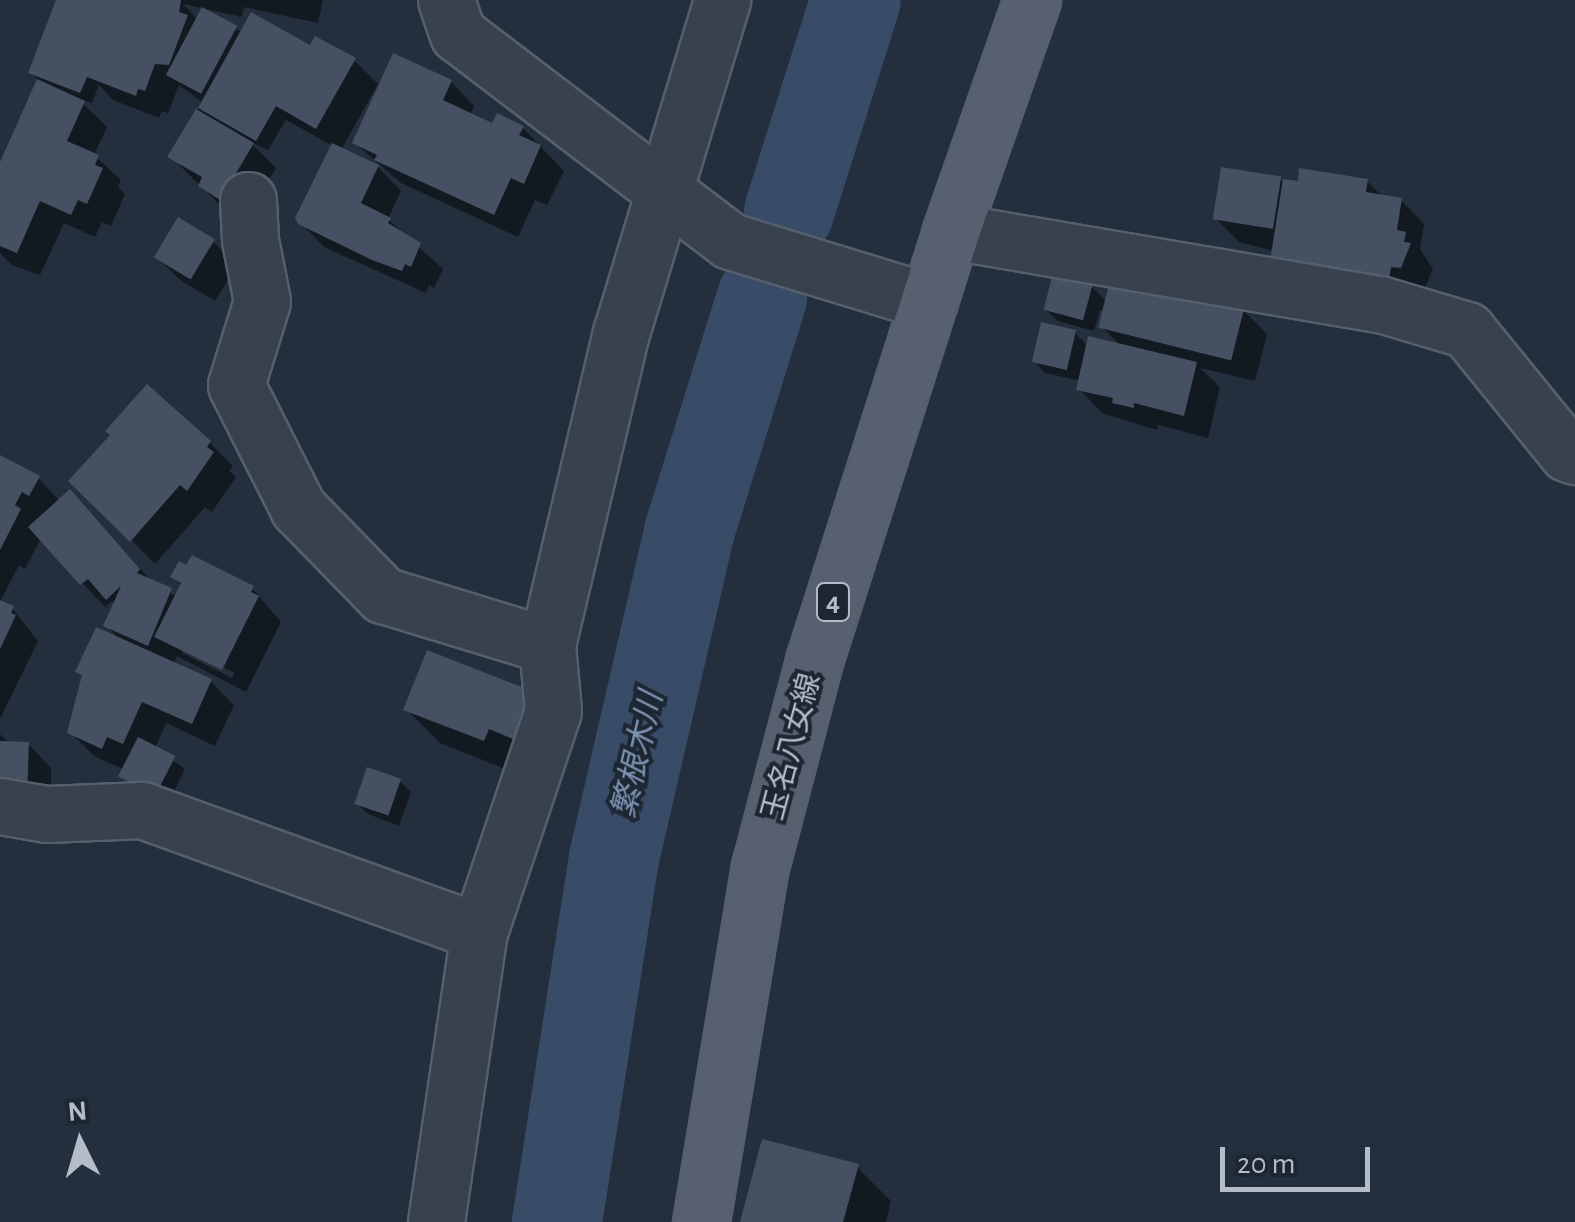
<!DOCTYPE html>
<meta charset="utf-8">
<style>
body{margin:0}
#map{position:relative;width:1575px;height:1222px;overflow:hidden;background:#242f3e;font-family:"Alegreya Sans","Noto Sans JP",sans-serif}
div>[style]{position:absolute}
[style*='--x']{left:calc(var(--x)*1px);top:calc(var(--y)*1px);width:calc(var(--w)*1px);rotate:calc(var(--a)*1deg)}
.shadow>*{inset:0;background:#0007}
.river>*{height:90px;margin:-45px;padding:0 45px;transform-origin:45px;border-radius:45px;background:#394c67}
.building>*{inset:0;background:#455162;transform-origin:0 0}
.roads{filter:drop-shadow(2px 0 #565f6c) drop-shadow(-2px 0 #565f6c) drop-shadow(0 2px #565f6c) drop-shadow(0 -2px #565f6c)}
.minor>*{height:55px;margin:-27.5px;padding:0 27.5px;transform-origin:27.5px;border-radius:27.5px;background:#38414e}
.major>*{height:55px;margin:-27.5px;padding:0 27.5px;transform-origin:27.5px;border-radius:27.5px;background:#56606e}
span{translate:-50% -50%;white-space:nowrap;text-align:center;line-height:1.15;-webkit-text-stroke:8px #1d2633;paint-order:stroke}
.shield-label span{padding:2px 8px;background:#1d2633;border:2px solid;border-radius:8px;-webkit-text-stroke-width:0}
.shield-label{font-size:28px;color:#b4bcc9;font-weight:700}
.street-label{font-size:30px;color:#b4bcc9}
.water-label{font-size:32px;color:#7c92b1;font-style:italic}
.north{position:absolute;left:30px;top:1092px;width:100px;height:100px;-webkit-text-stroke:8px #1d2633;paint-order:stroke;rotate:355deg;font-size:28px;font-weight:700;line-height:40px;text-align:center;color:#b4bcc9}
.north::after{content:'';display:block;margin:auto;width:35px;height:45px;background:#b4bcc9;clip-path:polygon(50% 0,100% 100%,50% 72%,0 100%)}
.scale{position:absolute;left:1220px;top:1147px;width:150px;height:45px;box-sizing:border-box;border:5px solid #b4bcc9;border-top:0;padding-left:12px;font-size:30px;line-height:35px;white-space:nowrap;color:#b4bcc9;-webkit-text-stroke:8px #1d2633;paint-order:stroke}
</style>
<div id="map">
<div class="shadow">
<div style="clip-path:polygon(59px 0,323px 0,318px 23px,244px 7px,242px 17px,183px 4px,198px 20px,354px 60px,378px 84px,341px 150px,378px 167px,401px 191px,388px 219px,443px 269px,434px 288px,429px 285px,426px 293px,324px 247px,300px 222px,333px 146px,286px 120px,268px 150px,250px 142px,276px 168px,244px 222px,224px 209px,171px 157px,202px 102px,179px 85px,168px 113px,162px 111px,159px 118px,113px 100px,99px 85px,92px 103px,77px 98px,107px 127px,94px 155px,121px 180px,118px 187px,125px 194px,111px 226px,102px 222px,95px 237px,64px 223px,40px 275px,12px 265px,0 253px,0 168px,39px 81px,31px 73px)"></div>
<div style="clip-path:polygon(451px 82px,474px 106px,470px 115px,493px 126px,523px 128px,564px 171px,547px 205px,535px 200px,518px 237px,401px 183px,355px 143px)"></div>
<div style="clip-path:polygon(1280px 179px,1285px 184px,1367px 181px,1383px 197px,1401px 200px,1424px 224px,1420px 249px,1433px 269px,1424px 290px,1239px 242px,1215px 218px)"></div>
<div style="clip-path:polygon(213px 241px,237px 265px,215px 301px,180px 280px,157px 257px)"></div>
<div style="clip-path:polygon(1092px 287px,1107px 302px,1243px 310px,1267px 334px,1255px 381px,1200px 368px,1220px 387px,1208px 438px,1158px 425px,1157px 430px,1102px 413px,1079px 389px,1081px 381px,1045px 373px,1034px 361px,1074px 332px,1088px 346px,1121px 346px,1101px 326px,1105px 311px,1100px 310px,1094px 331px,1058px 321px,1046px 310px)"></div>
<div style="clip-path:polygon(210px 443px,233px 466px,229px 471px,236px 477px,212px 512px,205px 507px,155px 564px,72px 481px)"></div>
<div style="clip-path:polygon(evenodd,0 458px,38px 478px,60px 501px,93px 516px,152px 582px,177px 597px,182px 586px,173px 577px,252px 588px,281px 622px,246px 692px,177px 656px,173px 664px,211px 682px,234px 705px,215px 746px,166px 723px,155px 748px,185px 769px,168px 804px,134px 787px,123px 776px,125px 770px,94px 756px,70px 732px,84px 677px,78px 672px,120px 640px,106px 625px,115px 605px,112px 601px,105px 607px,41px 538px,25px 569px,19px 565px,0 602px,0 458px,182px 647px,235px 673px,232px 678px,182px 653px,182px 647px)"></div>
<div style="clip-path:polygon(0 602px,12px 608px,38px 641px,0 719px)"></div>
<div style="clip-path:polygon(541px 697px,518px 774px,440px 743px,406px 709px)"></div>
<div style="clip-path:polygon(0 734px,10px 744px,28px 744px,51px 768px,51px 803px,0 803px)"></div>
<div style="clip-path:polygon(400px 781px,411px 792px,399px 826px,368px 814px,356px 802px)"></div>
<div style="clip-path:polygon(857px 1167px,891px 1201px,886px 1222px,743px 1222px)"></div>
</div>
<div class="river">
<div style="--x:789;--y:212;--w:222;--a:-72.5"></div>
<div style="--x:557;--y:1222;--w:368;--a:-81.1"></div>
<div style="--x:614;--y:858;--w:338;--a:-77"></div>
<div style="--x:690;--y:529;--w:242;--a:-72.7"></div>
</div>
<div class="building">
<div style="clip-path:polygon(56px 0,181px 0,179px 12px,188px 15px,169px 65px,155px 64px,145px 91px,138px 89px,136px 96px,87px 77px,80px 93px,28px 73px)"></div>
<div style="left:202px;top:7px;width:40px;height:77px;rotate:28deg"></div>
<div style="clip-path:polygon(251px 12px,310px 45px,315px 36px,356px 58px,316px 129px,276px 106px,256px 141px,198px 108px)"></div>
<div style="clip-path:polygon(393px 53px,452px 80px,443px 100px,492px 123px,497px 113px,524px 126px,519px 135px,541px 145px,524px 184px,511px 178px,494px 215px,374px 160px,377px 155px,352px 143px)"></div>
<div style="clip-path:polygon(37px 79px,85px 101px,67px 141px,99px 155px,95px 165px,103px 168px,87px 204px,78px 200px,71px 215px,40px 201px,17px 253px,0 246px,0 162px)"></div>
<div style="clip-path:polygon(196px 109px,254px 143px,220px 200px,198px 186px,202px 177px,167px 157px)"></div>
<div style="clip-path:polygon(332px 143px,379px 165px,361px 203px,391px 218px,388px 223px,421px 243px,411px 267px,405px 264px,402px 271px,372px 260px,298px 224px,295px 218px)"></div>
<div style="left:1221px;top:167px;width:61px;height:53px;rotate:9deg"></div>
<div style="clip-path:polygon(1299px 168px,1368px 179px,1366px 192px,1402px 198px,1397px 230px,1406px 232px,1404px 242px,1411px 243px,1401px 268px,1391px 267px,1388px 286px,1270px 261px,1283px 179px,1298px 181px)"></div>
<div style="left:178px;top:217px;width:43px;height:47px;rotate:31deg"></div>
<div style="left:1053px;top:274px;width:41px;height:37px;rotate:15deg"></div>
<div style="left:1111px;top:276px;width:137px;height:53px;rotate:14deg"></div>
<div style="left:1041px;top:322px;width:36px;height:41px;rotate:13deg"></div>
<div style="clip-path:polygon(1088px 336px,1197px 362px,1184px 416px,1134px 403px,1134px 408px,1112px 403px,1113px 398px,1076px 390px)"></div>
<div style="clip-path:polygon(147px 384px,211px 441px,207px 447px,214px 452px,187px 491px,180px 485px,130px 542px,68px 481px,110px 435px,105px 431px)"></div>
<div style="clip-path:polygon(0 455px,40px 476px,29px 496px,22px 492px,15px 505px,21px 509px,0 550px)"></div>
<div style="clip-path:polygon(70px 489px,140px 569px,137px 573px,172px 588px,148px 646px,103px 626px,121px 586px,106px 600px,88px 579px,80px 585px,28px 527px)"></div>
<div style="clip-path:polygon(192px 555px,254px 586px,251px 592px,259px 596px,222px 670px,154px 637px,181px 583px,170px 577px,179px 561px,186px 565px)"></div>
<div style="clip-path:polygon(0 600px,14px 606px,11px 613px,16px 615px,0 649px)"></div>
<div style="clip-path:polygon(96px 627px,212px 679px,192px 724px,142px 702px,123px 744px,107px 737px,102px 749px,67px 733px,82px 675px,75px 672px)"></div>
<div style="clip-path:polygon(427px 650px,542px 695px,523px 715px,513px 739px,489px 729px,484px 741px,403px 710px)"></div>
<div style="left:138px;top:737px;width:42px;height:44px;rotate:27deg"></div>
<div style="left:0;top:741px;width:29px;height:39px;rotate:2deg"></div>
<div style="left:367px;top:767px;width:36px;height:39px;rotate:19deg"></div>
<div style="clip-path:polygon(762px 1139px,859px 1164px,843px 1222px,740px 1222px)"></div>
</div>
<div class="roads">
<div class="minor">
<div style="--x:446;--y:0;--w:36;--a:71"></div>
<div style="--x:458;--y:34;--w:342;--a:37.3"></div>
<div style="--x:730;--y:241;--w:208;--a:17"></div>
<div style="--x:248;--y:200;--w:40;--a:87.1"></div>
<div style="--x:250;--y:240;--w:62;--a:78.9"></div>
<div style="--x:262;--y:301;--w:88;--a:107.2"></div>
<div style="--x:236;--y:385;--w:138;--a:63.2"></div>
<div style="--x:298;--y:508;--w:122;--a:45.7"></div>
<div style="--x:383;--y:595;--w:171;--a:17"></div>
<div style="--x:951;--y:231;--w:435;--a:9.7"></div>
<div style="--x:1380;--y:304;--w:91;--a:16.6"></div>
<div style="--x:1467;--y:330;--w:159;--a:50.9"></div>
<div style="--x:1567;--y:453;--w:9;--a:21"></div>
<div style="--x:0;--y:806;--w:48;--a:9.7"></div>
<div style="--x:47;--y:814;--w:95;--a:-2.4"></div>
<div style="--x:142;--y:810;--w:358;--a:19.9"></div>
<div style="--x:436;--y:1222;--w:293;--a:-81.6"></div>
<div style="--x:479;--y:932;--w:233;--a:-71.5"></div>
<div style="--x:553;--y:711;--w:66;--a:-95.2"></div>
<div style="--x:547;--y:645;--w:321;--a:-76.7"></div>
<div style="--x:621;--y:333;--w:348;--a:-73.1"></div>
</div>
<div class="major">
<div style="--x:701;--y:1222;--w:360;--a:-80.6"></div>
<div style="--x:760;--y:867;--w:213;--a:-75.3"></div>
<div style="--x:814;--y:661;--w:451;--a:-72.3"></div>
<div style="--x:951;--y:231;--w:245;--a:-70.7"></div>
</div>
</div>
<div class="shield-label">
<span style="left:833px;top:602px">4</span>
</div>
<div class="street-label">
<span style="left:792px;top:747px;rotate:-75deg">玉名八女線</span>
</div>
<div class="water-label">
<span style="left:638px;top:755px;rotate:-77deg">繁根木川</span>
</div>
<div class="north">N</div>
<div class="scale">20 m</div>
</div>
